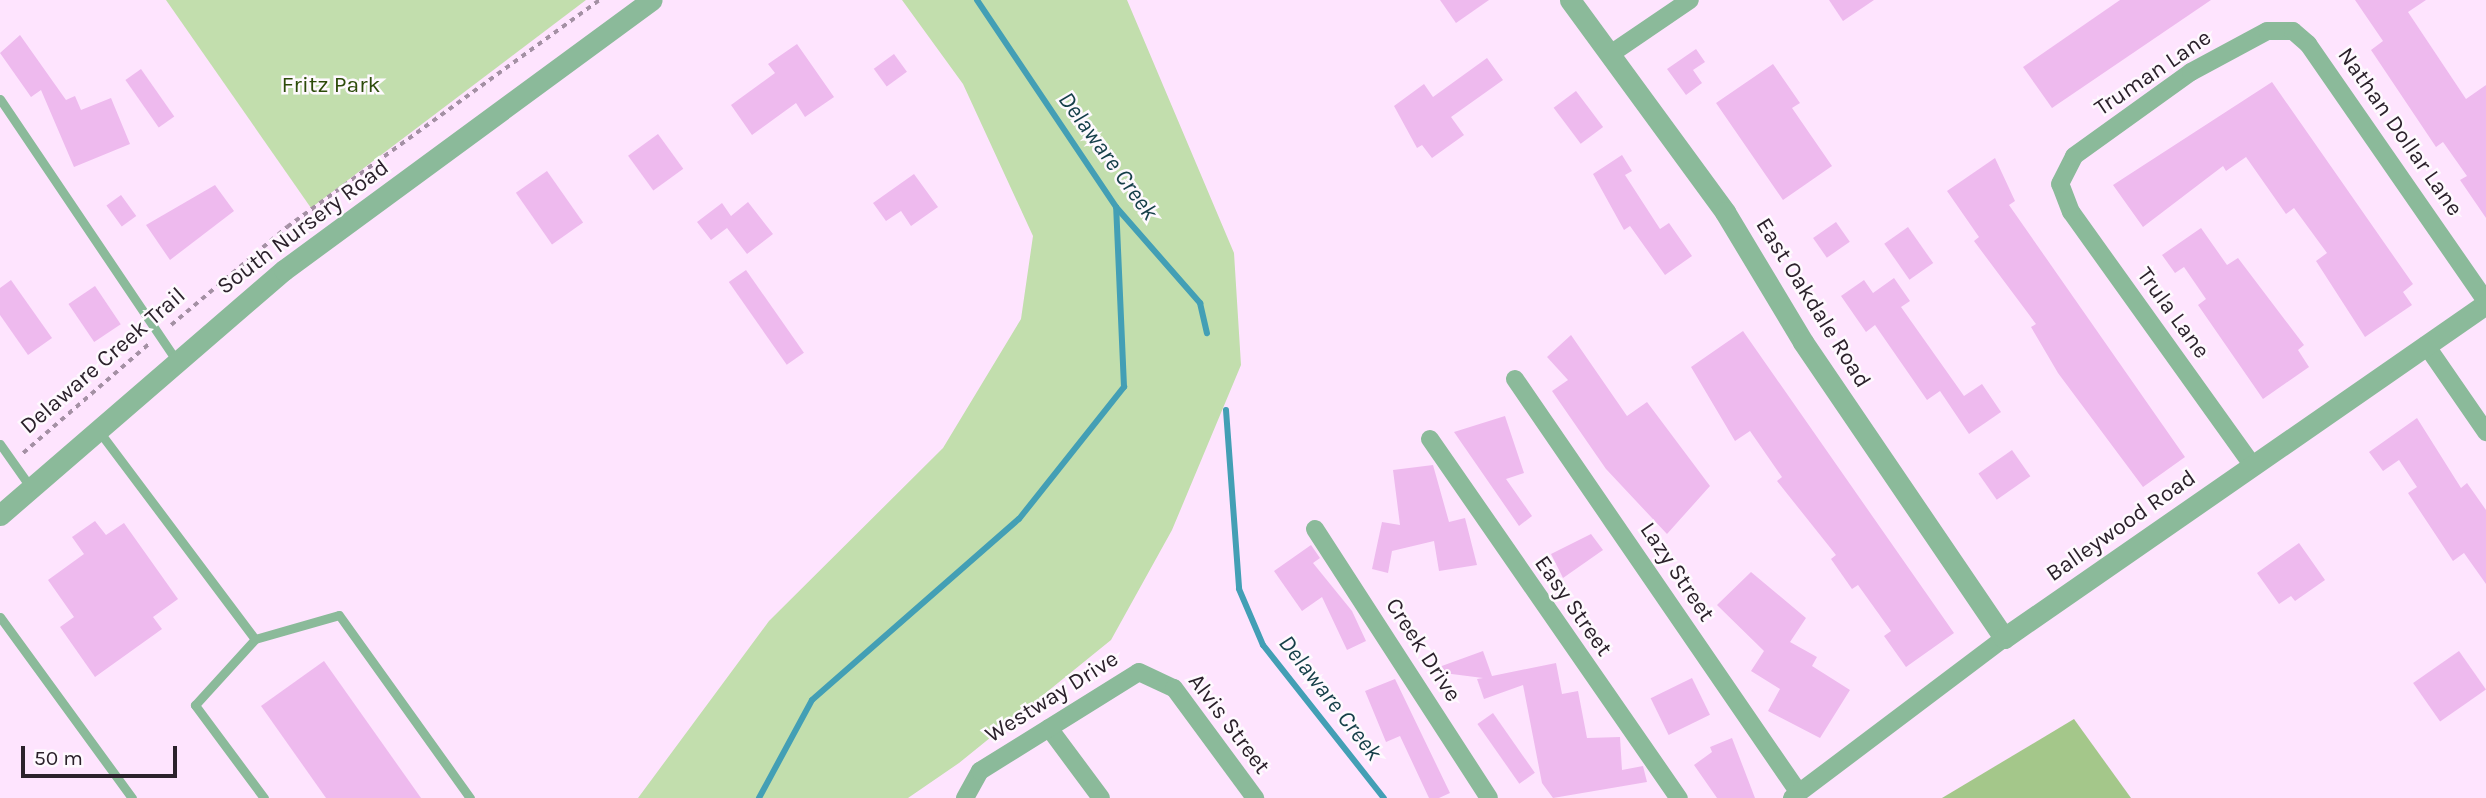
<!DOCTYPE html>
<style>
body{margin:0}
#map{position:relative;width:2486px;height:798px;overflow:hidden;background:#fee4fe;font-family:Karla,sans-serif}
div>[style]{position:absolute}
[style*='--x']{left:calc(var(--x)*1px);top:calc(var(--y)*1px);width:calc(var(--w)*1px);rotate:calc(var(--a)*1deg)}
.green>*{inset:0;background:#c2dead}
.forest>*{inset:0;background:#a4c78a}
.stream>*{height:6px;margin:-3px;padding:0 3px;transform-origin:3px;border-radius:3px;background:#439fb5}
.building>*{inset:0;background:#eebaee;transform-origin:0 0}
.path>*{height:3.5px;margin-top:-1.75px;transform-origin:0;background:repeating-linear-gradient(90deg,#a490a4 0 5px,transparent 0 10px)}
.service>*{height:9px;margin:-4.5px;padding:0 4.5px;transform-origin:4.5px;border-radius:4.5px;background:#8bba9a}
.minor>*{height:18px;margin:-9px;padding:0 9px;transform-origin:9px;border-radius:9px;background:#8bba9a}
.tertiary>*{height:21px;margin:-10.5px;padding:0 10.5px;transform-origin:10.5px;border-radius:10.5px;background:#8bba9a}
span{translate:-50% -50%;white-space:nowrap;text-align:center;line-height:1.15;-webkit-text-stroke:5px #fef9fe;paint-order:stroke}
.street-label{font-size:23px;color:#2b212b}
.park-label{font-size:23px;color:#2c4b09}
.water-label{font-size:24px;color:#143e48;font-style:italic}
.scale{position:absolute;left:21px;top:746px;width:156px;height:32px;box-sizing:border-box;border:4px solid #2b212b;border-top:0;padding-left:9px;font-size:21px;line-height:24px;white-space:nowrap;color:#2b212b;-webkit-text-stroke:5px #fef9fe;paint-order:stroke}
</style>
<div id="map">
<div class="green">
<div style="clip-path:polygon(166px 0,586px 0,311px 208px)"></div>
<div style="clip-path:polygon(902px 0,1127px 0,1234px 253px,1241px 365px,1172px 530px,1111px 640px,959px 763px,908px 798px,638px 798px,769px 621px,943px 448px,1021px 319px,1033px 236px,963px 84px)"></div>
</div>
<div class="forest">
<div style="clip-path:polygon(2074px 719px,2131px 798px,1942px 798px)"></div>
</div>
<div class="stream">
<div style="--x:977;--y:0;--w:249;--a:56.1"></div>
<div style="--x:1116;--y:207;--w:128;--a:48.8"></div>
<div style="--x:1200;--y:303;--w:31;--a:77"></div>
<div style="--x:1226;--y:410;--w:179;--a:85.8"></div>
<div style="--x:1239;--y:589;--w:61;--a:66.8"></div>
<div style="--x:1263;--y:645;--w:195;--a:51.7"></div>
<div style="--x:759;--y:798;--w:111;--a:-61.6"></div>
<div style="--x:812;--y:700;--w:275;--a:-41.2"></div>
<div style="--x:1019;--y:519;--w:169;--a:-51.5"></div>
<div style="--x:1124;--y:387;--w:180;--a:-92.5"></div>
</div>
<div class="building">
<div style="clip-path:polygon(1440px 0,1489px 0,1456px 23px)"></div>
<div style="clip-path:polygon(1829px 0,1874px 0,1843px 21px)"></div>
<div style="clip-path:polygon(2120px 0,2211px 0,2052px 108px,2023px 67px)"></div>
<div style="clip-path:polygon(2355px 0,2426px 0,2408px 12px,2466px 99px,2486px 85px,2486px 218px,2460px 180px,2467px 176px,2443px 142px,2436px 147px,2371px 50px,2383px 41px)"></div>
<div style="clip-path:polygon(20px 35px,66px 100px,75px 96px,81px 110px,111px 98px,130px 144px,74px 167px,41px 90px,31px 97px,0 53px)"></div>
<div style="clip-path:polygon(797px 44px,834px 97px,805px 117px,796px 103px,752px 135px,731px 105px,775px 73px,768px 64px)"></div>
<div style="clip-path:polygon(1696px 49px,1705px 62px,1693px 70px,1702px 83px,1686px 95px,1667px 69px)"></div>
<div style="left:894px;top:54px;width:22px;height:25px;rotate:54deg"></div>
<div style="clip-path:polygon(1487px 58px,1503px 80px,1451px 117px,1464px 135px,1432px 158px,1422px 145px,1417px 148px,1394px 106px,1424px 84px,1433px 97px)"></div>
<div style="clip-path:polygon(1773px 64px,1800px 103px,1792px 108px,1832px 166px,1783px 200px,1716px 103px)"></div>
<div style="left:141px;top:69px;width:58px;height:19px;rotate:55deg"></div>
<div style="clip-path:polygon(2272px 82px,2413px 284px,2403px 292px,2412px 305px,2365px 337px,2316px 261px,2327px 253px,2294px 208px,2286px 214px,2246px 157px,2226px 171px,2223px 166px,2143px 227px,2113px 185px)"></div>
<div style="left:1576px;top:91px;width:45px;height:28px;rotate:53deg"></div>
<div style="left:658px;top:134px;width:43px;height:37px;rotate:54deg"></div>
<div style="clip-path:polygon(1622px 155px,1632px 171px,1625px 175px,1660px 229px,1669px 223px,1692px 256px,1665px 275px,1630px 226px,1624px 230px,1593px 174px)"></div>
<div style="clip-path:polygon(1995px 158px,2015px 201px,2009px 205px,2185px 457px,2143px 487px,2058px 373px,2031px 327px,2036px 324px,1974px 241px,1979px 237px,1947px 191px)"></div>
<div style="left:547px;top:171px;width:63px;height:38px;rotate:55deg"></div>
<div style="clip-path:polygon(914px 174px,938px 207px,911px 226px,901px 211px,886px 221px,873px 203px)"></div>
<div style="clip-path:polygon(215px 185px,234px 211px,170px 260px,146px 225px)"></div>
<div style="left:121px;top:195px;width:26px;height:18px;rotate:54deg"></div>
<div style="clip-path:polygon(748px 202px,773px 234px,747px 254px,727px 228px,711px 240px,697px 222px,722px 203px,731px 216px)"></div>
<div style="left:1836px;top:222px;width:24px;height:28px;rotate:55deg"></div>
<div style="left:1908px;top:227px;width:44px;height:29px;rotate:55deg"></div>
<div style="clip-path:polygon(2201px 228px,2227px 265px,2238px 258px,2304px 345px,2298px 350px,2309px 367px,2263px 399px,2198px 305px,2206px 299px,2184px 267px,2175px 273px,2162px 255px)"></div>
<div style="left:746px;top:270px;width:101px;height:21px;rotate:55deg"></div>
<div style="clip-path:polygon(1894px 278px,1910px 301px,1901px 307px,1964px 396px,1982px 384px,2001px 412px,1969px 434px,1940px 391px,1927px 400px,1875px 325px,1866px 332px,1841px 296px,1864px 280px,1873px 293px)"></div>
<div style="clip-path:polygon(11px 280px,52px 338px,28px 355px,0 315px,0 288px)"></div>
<div style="left:95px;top:286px;width:46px;height:32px;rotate:56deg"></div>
<div style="clip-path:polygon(1743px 331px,1954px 633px,1906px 667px,1884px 636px,1891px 631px,1858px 585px,1852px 589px,1831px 559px,1836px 555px,1777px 481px,1782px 477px,1750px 431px,1735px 441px,1691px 367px)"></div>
<div style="clip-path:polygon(1571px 335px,1627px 416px,1647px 402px,1710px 486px,1667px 534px,1606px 469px,1552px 391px,1568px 380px,1547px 357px)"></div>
<div style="clip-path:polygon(1505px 416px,1524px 473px,1506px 479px,1532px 516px,1519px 526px,1454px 432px)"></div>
<div style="clip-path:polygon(2417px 418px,2461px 488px,2467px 483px,2486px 510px,2486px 584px,2464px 553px,2453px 561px,2408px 493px,2417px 487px,2399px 460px,2383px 471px,2369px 452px)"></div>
<div style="left:2012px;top:450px;width:32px;height:41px;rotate:55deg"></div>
<div style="clip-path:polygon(1433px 465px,1449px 522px,1465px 518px,1477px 565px,1439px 571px,1434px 541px,1392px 551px,1388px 573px,1372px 569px,1382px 522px,1400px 525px,1393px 470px)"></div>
<div style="clip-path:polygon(95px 521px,106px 535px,124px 523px,178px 599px,153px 617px,162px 629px,95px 677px,60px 627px,74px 617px,48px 580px,84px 554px,72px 537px)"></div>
<div style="clip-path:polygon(1591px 534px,1603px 550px,1563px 578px,1551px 554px)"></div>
<div style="clip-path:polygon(2299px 543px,2325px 580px,2295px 601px,2291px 596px,2279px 604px,2257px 573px)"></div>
<div style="clip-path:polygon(1311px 545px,1320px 558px,1313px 563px,1352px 611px,1366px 641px,1347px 650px,1322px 597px,1302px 611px,1274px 571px)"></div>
<div style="clip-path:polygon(1751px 572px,1806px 618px,1790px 642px,1817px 657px,1812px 666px,1850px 690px,1820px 738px,1768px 711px,1780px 689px,1751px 671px,1764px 651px,1717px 605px)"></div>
<div style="clip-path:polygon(1483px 651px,1492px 676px,1556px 663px,1562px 694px,1578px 691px,1587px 738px,1620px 737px,1622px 770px,1643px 766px,1647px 782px,1553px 798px,1542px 783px,1523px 685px,1484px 699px,1477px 679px,1483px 678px,1428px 671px)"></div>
<div style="left:2459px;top:651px;width:47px;height:56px;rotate:55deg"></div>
<div style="clip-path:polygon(324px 661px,421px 798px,326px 798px,261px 706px)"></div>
<div style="left:1692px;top:678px;width:41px;height:46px;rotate:64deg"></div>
<div style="clip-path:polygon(1395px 679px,1450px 793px,1439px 798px,1429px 798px,1400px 736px,1386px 742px,1365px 691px)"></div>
<div style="left:1493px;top:713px;width:73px;height:19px;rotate:55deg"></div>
<div style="clip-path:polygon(1732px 738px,1755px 798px,1717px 798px,1694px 765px,1712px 752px,1710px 747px)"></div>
</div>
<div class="path">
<div style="--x:171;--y:325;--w:152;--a:-40.2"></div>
<div style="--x:287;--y:227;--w:387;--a:-36"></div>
<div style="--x:23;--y:453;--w:167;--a:-40.9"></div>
</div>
<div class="service">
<div style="--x:0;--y:99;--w:316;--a:56"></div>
<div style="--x:98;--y:430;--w:261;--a:53.1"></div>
<div style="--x:0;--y:444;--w:54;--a:54.8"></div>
<div style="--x:0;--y:617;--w:224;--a:53.9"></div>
<div style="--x:264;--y:798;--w:116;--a:-126.6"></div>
<div style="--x:195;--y:705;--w:89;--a:-47.7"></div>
<div style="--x:255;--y:639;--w:87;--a:-15.9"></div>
<div style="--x:339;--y:615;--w:225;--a:54.4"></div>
</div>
<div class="minor">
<div style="--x:1612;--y:53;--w:94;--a:-34.2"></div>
<div style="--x:2426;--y:345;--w:106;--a:55.4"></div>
<div style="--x:1515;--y:379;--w:502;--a:55.55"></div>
<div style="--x:1430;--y:439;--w:437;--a:55.3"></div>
<div style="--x:2253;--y:466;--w:312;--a:-125.6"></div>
<div style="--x:2071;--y:212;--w:30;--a:-111"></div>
<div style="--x:2060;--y:184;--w:31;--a:-63"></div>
<div style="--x:2074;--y:156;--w:144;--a:-35.7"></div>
<div style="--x:2191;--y:72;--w:86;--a:-28.3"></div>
<div style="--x:2267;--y:31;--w:26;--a:0"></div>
<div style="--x:2293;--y:31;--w:20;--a:41"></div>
<div style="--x:2308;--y:44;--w:313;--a:55.3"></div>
<div style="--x:1315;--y:529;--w:320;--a:57.1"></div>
<div style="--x:1049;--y:728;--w:87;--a:53.4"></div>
<div style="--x:965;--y:798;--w:31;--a:-61"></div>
<div style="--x:980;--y:771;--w:187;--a:-31.9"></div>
<div style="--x:1139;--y:672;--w:38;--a:25"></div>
<div style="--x:1174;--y:688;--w:137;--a:53.6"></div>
<div style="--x:1792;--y:798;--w:266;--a:-37"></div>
</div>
<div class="tertiary">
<div style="--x:1570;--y:0;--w:263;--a:53.8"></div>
<div style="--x:1725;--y:212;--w:152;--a:59"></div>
<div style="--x:1803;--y:342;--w:358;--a:55.8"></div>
<div style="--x:2004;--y:638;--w:586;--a:-34.72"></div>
<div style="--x:0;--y:515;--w:375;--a:-40.8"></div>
<div style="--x:284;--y:270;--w:456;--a:-36.3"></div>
</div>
<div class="street-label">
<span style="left:2153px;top:73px;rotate:-34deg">Truman Lane</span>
<span style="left:2400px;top:132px;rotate:55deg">Nathan Dollar Lane</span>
<span style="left:303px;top:227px;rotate:-37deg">South Nursery Road</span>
<span style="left:1813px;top:303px;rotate:58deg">East Oakdale Road</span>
<span style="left:2173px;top:313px;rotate:54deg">Trula Lane</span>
<span style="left:103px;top:361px;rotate:-41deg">Delaware Creek Trail</span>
<span style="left:2121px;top:526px;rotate:-35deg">Balleywood Road</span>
<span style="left:1677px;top:572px;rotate:56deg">Lazy Street</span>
<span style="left:1573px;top:606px;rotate:55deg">Easy Street</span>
<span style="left:1423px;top:650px;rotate:57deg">Creek Drive</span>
<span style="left:1052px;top:697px;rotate:-32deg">Westway Drive</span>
<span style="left:1229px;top:724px;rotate:53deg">Alvis Street</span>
</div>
<div class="park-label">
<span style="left:331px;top:85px">Fritz Park</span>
</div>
<div class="water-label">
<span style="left:1108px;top:156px;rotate:54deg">Delaware Creek</span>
<span style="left:1330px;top:698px;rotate:52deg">Delaware Creek</span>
</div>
<div class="scale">50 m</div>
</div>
